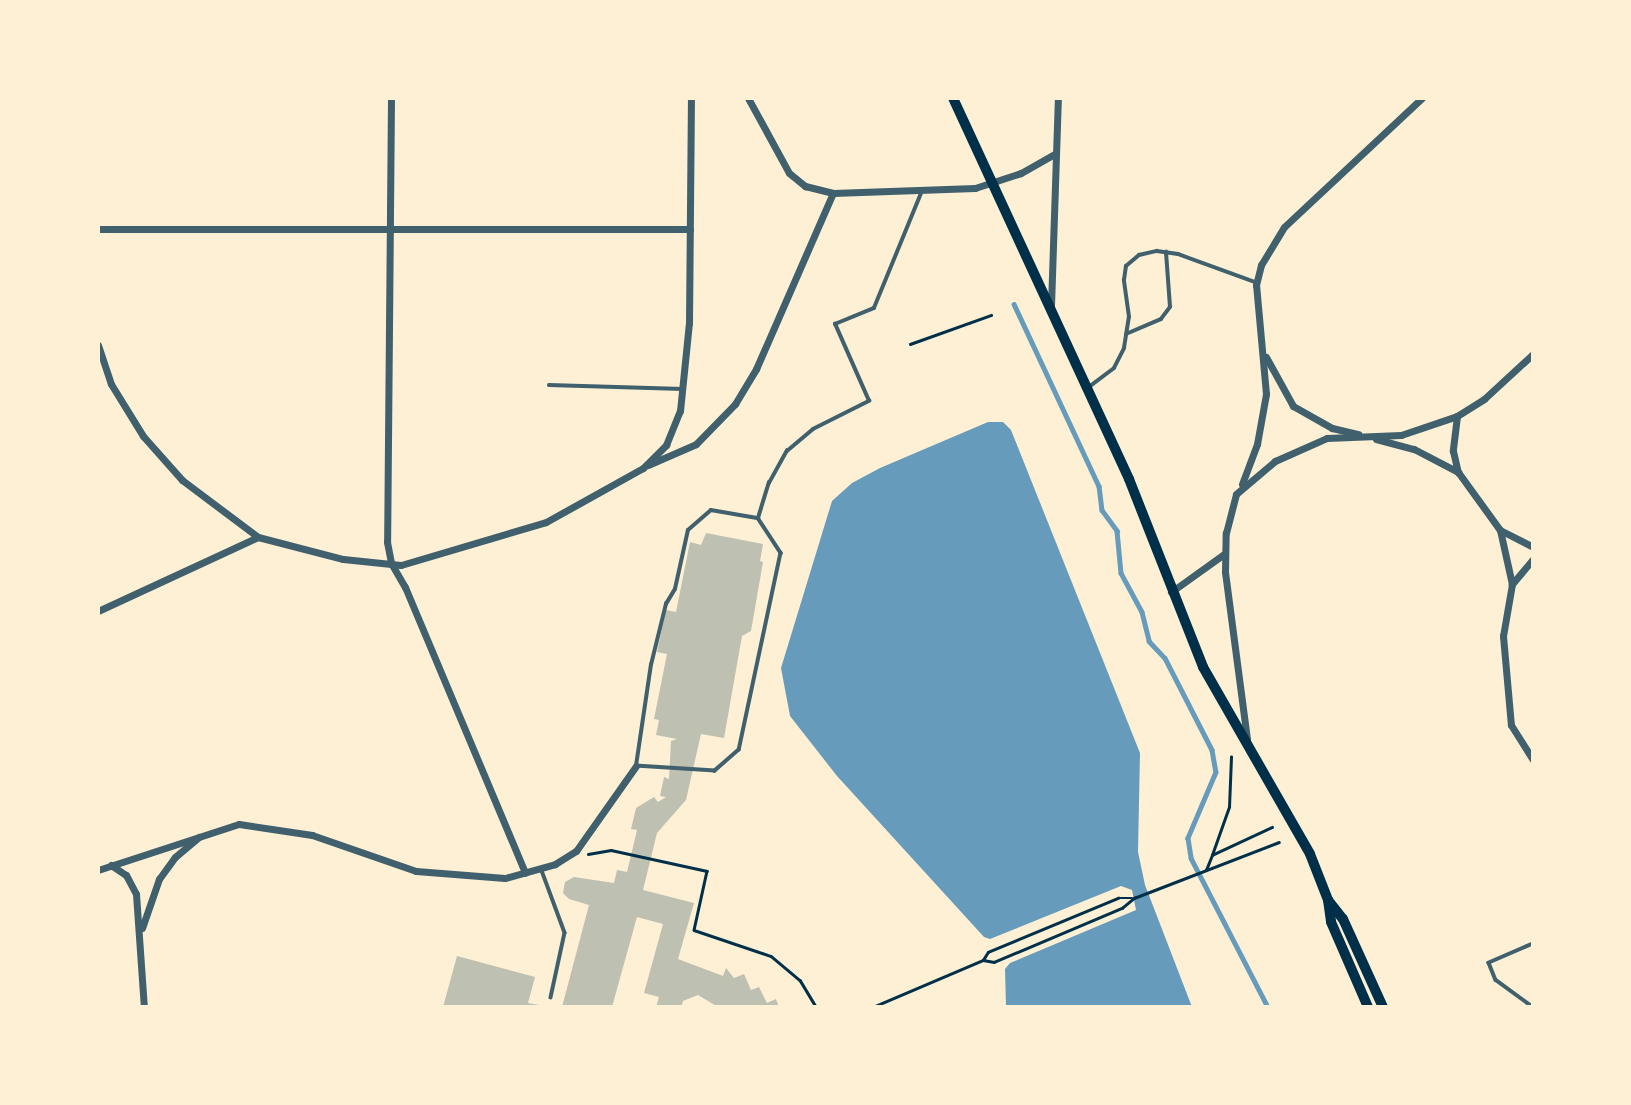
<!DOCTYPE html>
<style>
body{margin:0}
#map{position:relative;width:1631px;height:1105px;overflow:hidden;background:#fdf0d5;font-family:Quicksand,sans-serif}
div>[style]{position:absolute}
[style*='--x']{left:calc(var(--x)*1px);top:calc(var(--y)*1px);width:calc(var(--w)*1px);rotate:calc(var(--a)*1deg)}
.water>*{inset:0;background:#669bbc}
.stream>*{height:4.5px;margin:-2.25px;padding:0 2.25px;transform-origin:2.25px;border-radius:2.25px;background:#669bbc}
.building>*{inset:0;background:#bec0b2}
.path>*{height:2.5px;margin:-1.25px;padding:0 1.25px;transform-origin:1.25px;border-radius:1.25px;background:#003049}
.service>*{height:3.5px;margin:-1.75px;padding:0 1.75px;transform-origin:1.75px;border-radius:1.75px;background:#3f606c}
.minor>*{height:7px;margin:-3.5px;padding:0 3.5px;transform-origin:3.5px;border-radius:3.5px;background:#3f606c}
.primary>*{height:10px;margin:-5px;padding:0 5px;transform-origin:5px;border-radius:5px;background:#003049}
span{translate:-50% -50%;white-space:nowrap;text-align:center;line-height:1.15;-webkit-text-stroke:7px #fdf0d5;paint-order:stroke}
.frame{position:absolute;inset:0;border:100px solid #fdf0d5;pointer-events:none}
</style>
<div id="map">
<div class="water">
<div style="clip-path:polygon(988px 422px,1003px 422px,1011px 430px,1140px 753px,1138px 852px,1145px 885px,1192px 1007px,1006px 1007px,1005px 969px,1010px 963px,1136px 910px,1132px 890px,1121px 886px,990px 939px,984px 937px,837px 776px,790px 716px,781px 668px,832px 501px,852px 483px,880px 468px)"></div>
</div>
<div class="stream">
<div style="--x:1014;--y:304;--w:201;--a:65"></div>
<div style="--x:1099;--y:486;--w:24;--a:83"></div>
<div style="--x:1102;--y:510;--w:26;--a:54"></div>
<div style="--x:1117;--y:531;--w:42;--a:84.6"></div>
<div style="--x:1121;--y:573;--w:44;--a:61.7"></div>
<div style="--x:1142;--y:612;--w:30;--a:76"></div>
<div style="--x:1149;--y:641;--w:23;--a:47"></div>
<div style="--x:1165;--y:658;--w:103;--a:62.9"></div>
<div style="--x:1212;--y:750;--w:22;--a:80"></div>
<div style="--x:1216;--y:772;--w:72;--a:113"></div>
<div style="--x:1188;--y:838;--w:20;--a:81"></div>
<div style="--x:1191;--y:858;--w:168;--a:62.7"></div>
</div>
<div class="building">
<div style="clip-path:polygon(706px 533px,763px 544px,760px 561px,763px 562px,751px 631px,742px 636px,724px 738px,701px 734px,686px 800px,657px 833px,643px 890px,694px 903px,678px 959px,723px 976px,726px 968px,734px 978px,744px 974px,751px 990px,759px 987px,767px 1003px,776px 999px,779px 1007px,718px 1007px,698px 995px,683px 1001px,681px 1007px,656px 1007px,659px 997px,644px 993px,663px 924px,637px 917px,612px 1007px,562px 1007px,589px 905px,569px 899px,563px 893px,565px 882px,574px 877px,614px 883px,617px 870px,627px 872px,637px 830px,631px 829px,636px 808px,654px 797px,658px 802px,666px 797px,660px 796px,664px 777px,669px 779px,671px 741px,677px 739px,656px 735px,659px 720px,654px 719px,667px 654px,657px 652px,666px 610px,676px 612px,690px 542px,701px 545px)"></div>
<div style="clip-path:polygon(457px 956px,535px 977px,528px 1003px,550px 1007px,443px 1007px)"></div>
</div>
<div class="path">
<div style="--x:910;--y:344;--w:86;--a:-19.7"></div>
<div style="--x:588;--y:854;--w:23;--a:-10"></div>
<div style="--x:611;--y:850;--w:98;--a:12.3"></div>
<div style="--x:707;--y:871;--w:60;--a:102.4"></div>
<div style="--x:694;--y:930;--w:81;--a:18.7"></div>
<div style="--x:771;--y:956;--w:38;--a:40"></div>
<div style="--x:800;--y:980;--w:31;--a:59"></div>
<div style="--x:1212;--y:855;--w:51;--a:-70.5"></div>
<div style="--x:1229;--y:807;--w:50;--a:-87.7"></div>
<div style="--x:1206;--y:870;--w:16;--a:-68"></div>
<div style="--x:1212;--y:855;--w:66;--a:-25"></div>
<div style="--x:983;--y:960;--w:11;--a:10"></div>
<div style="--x:994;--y:962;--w:139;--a:-22.9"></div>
<div style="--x:1122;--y:908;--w:16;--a:-40"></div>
<div style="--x:1134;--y:898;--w:155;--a:-21.1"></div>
<div style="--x:873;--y:1007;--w:120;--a:-23.1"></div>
<div style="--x:983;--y:960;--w:9;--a:-58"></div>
<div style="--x:988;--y:952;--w:141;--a:-22.6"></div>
<div style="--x:1118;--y:898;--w:14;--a:0"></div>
</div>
<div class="service">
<div style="--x:1126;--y:334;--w:38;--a:-23"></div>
<div style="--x:1161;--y:319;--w:15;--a:-53"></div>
<div style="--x:1170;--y:307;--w:55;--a:-94.2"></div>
<div style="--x:549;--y:385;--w:134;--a:1.7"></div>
<div style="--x:1089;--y:387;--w:31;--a:-37"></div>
<div style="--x:1114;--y:368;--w:22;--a:-63"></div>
<div style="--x:1124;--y:348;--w:31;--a:-81"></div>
<div style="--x:1129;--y:317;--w:37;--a:-98"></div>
<div style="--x:1124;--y:280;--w:14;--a:-82"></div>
<div style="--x:1126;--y:266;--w:17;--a:-40"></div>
<div style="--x:1139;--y:255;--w:18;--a:-13"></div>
<div style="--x:1157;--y:251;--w:21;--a:8"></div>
<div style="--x:1178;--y:254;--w:82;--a:20"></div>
<div style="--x:711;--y:510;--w:48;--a:9.7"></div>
<div style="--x:758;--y:518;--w:42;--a:56.7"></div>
<div style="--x:781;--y:553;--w:201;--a:102"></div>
<div style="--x:739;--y:750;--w:32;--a:139"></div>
<div style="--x:715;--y:771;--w:79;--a:-176.4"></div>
<div style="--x:636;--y:766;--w:102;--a:-81.6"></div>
<div style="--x:651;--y:665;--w:63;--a:-76.2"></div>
<div style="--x:666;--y:604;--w:17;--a:-59"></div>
<div style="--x:675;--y:589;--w:60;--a:-77.6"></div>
<div style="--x:688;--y:530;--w:30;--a:-41"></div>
<div style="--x:758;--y:518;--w:37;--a:-73"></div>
<div style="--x:769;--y:483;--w:37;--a:-61"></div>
<div style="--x:787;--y:451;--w:34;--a:-40"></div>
<div style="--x:813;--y:429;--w:63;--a:-26.6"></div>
<div style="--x:869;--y:401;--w:84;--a:-113.8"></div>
<div style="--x:835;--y:324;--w:42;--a:-22.3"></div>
<div style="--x:874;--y:308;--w:126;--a:-67.7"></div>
<div style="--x:541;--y:868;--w:69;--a:69.7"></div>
<div style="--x:565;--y:933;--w:66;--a:102.2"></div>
<div style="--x:1533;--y:944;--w:48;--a:156.6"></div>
<div style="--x:1489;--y:963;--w:18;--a:68"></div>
<div style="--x:1496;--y:980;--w:46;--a:36.1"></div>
</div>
<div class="minor">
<div style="--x:391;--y:98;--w:444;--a:90.5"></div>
<div style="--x:387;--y:542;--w:21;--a:79"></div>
<div style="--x:391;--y:563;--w:28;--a:60"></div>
<div style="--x:405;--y:587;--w:310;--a:67.2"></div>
<div style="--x:748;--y:98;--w:85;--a:61.3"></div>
<div style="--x:789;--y:173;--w:21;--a:39"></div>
<div style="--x:805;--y:186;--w:29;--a:14"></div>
<div style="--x:833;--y:193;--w:142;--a:-2"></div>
<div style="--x:975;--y:188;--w:48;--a:-18.1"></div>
<div style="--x:1021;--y:173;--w:40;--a:-29.7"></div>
<div style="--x:98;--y:229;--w:592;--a:0"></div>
<div style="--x:1051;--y:306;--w:208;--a:-88.1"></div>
<div style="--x:98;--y:345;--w:41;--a:71.6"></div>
<div style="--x:111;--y:384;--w:61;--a:58.4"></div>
<div style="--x:143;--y:436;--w:59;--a:48.4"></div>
<div style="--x:182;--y:480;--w:95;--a:36.9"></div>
<div style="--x:258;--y:537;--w:88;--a:14.5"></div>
<div style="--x:343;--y:559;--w:58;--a:5.9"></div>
<div style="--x:401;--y:565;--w:151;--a:-16.5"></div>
<div style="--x:546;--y:522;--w:111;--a:-29.1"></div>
<div style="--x:643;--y:468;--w:33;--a:-45"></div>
<div style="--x:666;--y:445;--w:37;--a:-68"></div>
<div style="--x:680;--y:411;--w:88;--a:-84.2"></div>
<div style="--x:689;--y:323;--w:225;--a:-89.5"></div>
<div style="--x:1266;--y:357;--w:56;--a:61.1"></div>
<div style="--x:1293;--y:406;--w:45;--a:29.4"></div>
<div style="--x:1332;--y:428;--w:27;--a:13"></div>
<div style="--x:1457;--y:416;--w:35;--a:97"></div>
<div style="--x:1453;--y:451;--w:22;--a:77"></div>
<div style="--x:1376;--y:439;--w:39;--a:15"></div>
<div style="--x:1414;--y:449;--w:50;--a:27.6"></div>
<div style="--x:1458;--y:472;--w:72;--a:54.1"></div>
<div style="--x:1500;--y:530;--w:55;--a:77.5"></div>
<div style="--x:648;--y:465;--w:52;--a:-23.6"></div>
<div style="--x:696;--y:444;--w:56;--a:-45.7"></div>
<div style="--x:735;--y:404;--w:41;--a:-59"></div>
<div style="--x:756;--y:369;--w:192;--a:-66.4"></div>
<div style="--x:1242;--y:484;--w:43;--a:-69.4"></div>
<div style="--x:1257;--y:444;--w:51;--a:-79.8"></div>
<div style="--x:1266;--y:394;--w:109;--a:-95.2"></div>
<div style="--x:1256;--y:285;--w:21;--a:-76"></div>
<div style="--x:1261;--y:265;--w:44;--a:-58.8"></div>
<div style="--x:1284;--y:227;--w:189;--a:-43.1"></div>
<div style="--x:1500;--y:530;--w:37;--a:27"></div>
<div style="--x:1533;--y:559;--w:33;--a:130"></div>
<div style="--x:1512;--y:584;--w:53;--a:99.8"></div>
<div style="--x:1503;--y:636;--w:89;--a:84.9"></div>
<div style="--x:1511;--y:725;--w:41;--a:57.8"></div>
<div style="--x:1171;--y:592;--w:65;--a:-35.6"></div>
<div style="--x:98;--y:611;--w:176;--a:-24.8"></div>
<div style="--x:1247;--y:739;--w:168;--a:-97.5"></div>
<div style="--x:1225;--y:572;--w:39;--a:-89"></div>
<div style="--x:1226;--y:533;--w:40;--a:-75.6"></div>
<div style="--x:1236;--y:494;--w:51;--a:-40.2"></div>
<div style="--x:1275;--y:461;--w:57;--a:-23.9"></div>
<div style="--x:1327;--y:438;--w:74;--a:-2.3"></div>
<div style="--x:1401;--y:435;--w:59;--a:-18.7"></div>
<div style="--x:1457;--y:416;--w:32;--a:-32"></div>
<div style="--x:1484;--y:399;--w:67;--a:-42.6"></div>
<div style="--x:111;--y:865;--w:18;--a:34"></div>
<div style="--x:126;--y:875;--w:21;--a:62"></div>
<div style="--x:136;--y:894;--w:113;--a:86"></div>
<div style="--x:98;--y:870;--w:148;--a:-18.1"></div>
<div style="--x:239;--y:824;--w:74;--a:8.6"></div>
<div style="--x:312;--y:835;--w:110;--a:19.1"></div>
<div style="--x:416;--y:871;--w:89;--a:4.5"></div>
<div style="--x:505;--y:878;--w:52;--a:-15.6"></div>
<div style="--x:555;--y:864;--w:25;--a:-32"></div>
<div style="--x:576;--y:851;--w:104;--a:-54.8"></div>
<div style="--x:142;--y:928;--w:52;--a:-70.9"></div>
<div style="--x:159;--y:879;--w:27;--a:-54"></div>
<div style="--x:175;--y:857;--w:31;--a:-40"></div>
</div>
<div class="primary">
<div style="--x:953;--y:98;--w:420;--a:65.2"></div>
<div style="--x:1129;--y:479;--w:202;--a:68.5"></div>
<div style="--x:1203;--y:667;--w:215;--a:60.2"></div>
<div style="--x:1310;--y:854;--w:49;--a:68.6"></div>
<div style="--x:1328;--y:900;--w:22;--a:82"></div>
<div style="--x:1331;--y:922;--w:93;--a:66.5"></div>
<div style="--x:1328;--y:900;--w:24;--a:52"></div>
<div style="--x:1343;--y:919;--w:97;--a:65.6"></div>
</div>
<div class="frame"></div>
</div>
